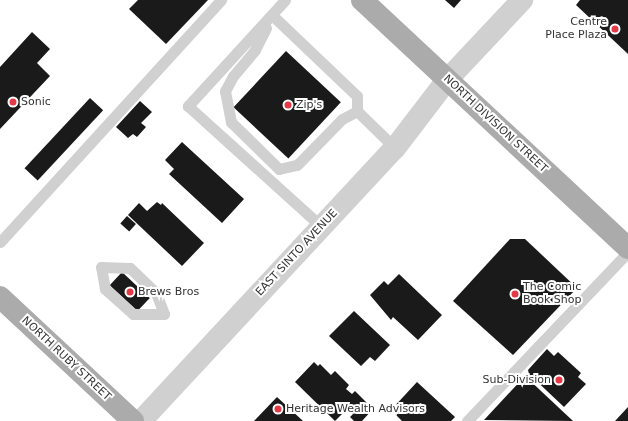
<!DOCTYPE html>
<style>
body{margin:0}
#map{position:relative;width:628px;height:421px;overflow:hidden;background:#fff;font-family:"DejaVu Sans",sans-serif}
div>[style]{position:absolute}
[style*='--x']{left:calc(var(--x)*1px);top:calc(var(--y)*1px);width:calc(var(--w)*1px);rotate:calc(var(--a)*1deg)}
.building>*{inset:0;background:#1a1a1a;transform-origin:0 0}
.service>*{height:11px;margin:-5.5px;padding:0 5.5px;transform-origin:5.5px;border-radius:5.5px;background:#d0d0d0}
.minor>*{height:22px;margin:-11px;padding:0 11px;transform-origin:11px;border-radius:11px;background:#d0d0d0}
.primary>*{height:22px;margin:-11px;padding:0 11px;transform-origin:11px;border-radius:11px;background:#ababab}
.dots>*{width:11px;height:11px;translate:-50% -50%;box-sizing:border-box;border:2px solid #fff;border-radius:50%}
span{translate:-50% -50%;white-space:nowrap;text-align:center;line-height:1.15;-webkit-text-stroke:4px #fff;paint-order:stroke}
.poi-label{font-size:11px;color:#333}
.right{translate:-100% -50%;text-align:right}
.left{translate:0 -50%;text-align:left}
.street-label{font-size:11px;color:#333}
</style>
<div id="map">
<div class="building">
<div style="clip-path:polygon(138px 0,208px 0,166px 44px,129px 9px)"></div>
<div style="clip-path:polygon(445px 0,461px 0,454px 8px)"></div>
<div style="clip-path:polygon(580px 0,628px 0,628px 54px,576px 5px)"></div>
<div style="clip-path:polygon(32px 32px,50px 49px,37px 63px,50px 76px,0 129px,0 67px)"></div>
<div style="left:286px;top:51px;width:75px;height:77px;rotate:43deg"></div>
<div style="left:90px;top:98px;width:18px;height:96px;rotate:43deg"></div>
<div style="clip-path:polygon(140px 101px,152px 112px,141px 123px,146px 127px,137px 137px,133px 134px,128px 138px,116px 127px)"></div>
<div style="clip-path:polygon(182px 142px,244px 199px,222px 223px,169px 174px,174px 169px,165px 160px)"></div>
<div style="clip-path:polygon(157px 202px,161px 205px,162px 203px,204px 243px,182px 266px,128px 215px,139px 203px,147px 211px)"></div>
<div style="left:127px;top:216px;width:12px;height:10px;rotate:42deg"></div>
<div style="clip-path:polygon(510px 239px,525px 239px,577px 288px,513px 355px,453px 301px)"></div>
<div style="left:122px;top:272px;width:38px;height:18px;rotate:43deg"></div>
<div style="clip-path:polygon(399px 274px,442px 315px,418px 340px,393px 317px,391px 320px,370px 295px,384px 281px,388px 285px)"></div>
<div style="clip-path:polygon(354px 311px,390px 345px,375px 361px,370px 357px,361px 366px,329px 336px)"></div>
<div style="clip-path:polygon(547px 349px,554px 356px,558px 352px,581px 373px,578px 377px,586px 384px,564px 407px,529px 374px,528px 370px)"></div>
<div style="clip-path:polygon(314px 362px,318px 366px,320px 364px,331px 375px,335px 371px,349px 385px,346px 389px,352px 394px,355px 391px,373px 409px,362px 421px,354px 421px,350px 417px,353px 414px,347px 409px,335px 421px,295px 382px)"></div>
<div style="clip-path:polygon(525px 376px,573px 421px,484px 420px)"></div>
<div style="clip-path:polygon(417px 382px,455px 417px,451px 421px,402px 421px,391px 410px)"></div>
<div style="clip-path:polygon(277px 397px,303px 421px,254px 421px)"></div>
<div style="clip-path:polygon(628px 407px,628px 421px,615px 421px)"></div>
</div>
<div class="service">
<div style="--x:285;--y:0;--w:144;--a:132.5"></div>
<div style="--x:188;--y:106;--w:181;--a:42.1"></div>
<div style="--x:272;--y:15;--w:117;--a:43.6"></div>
<div style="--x:357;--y:96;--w:15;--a:90"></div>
<div style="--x:357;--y:111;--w:53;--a:44.2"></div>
<div style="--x:266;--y:28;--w:25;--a:117"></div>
<div style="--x:255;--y:50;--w:34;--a:130"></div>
<div style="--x:233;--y:76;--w:17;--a:118"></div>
<div style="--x:225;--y:91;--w:32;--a:79"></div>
<div style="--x:231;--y:122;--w:67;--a:44.4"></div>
<div style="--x:279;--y:169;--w:18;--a:-13"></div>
<div style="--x:297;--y:165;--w:64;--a:-45.6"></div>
<div style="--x:342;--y:119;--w:17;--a:-28"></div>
<div style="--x:0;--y:242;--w:328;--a:-47.6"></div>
<div style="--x:101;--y:267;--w:29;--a:2"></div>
<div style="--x:130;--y:268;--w:36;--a:44"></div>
<div style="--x:156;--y:293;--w:22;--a:69"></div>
<div style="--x:164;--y:314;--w:31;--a:180"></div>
<div style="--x:133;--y:314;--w:38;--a:-138"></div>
<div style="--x:105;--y:289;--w:22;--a:-100"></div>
<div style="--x:467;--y:421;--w:233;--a:-46.4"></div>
</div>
<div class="minor">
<div style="--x:141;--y:421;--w:373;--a:-47.1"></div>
<div style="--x:395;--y:148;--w:86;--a:-52.6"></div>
<div style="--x:447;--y:80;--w:110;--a:-46.8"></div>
</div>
<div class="primary">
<div style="--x:362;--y:0;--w:364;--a:43"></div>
<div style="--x:0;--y:297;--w:182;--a:43"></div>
</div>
<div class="dots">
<div style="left:615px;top:29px;background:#e63946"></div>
<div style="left:13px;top:102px;background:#e63946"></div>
<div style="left:288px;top:105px;background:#e63946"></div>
<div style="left:130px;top:292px;background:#e63946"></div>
<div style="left:515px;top:294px;background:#e63946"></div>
<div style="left:559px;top:380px;background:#e63946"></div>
<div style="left:278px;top:409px;background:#e63946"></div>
</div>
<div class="poi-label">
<span class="right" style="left:607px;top:29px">Centre<br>Place Plaza</span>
<span class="left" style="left:21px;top:102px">Sonic</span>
<span class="left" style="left:296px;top:105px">Zip's</span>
<span class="left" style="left:523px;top:294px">The Comic<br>Book Shop</span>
<span class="left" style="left:138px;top:292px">Brews Bros</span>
<span class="right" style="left:551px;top:380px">Sub-Division</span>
<span class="left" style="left:286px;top:409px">Heritage Wealth Advisors</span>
</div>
<div class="street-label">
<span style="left:495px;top:124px;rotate:43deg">NORTH DIVISION STREET</span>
<span style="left:297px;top:253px;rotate:-47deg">EAST SINTO AVENUE</span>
<span style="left:66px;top:359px;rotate:43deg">NORTH RUBY STREET</span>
</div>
</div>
